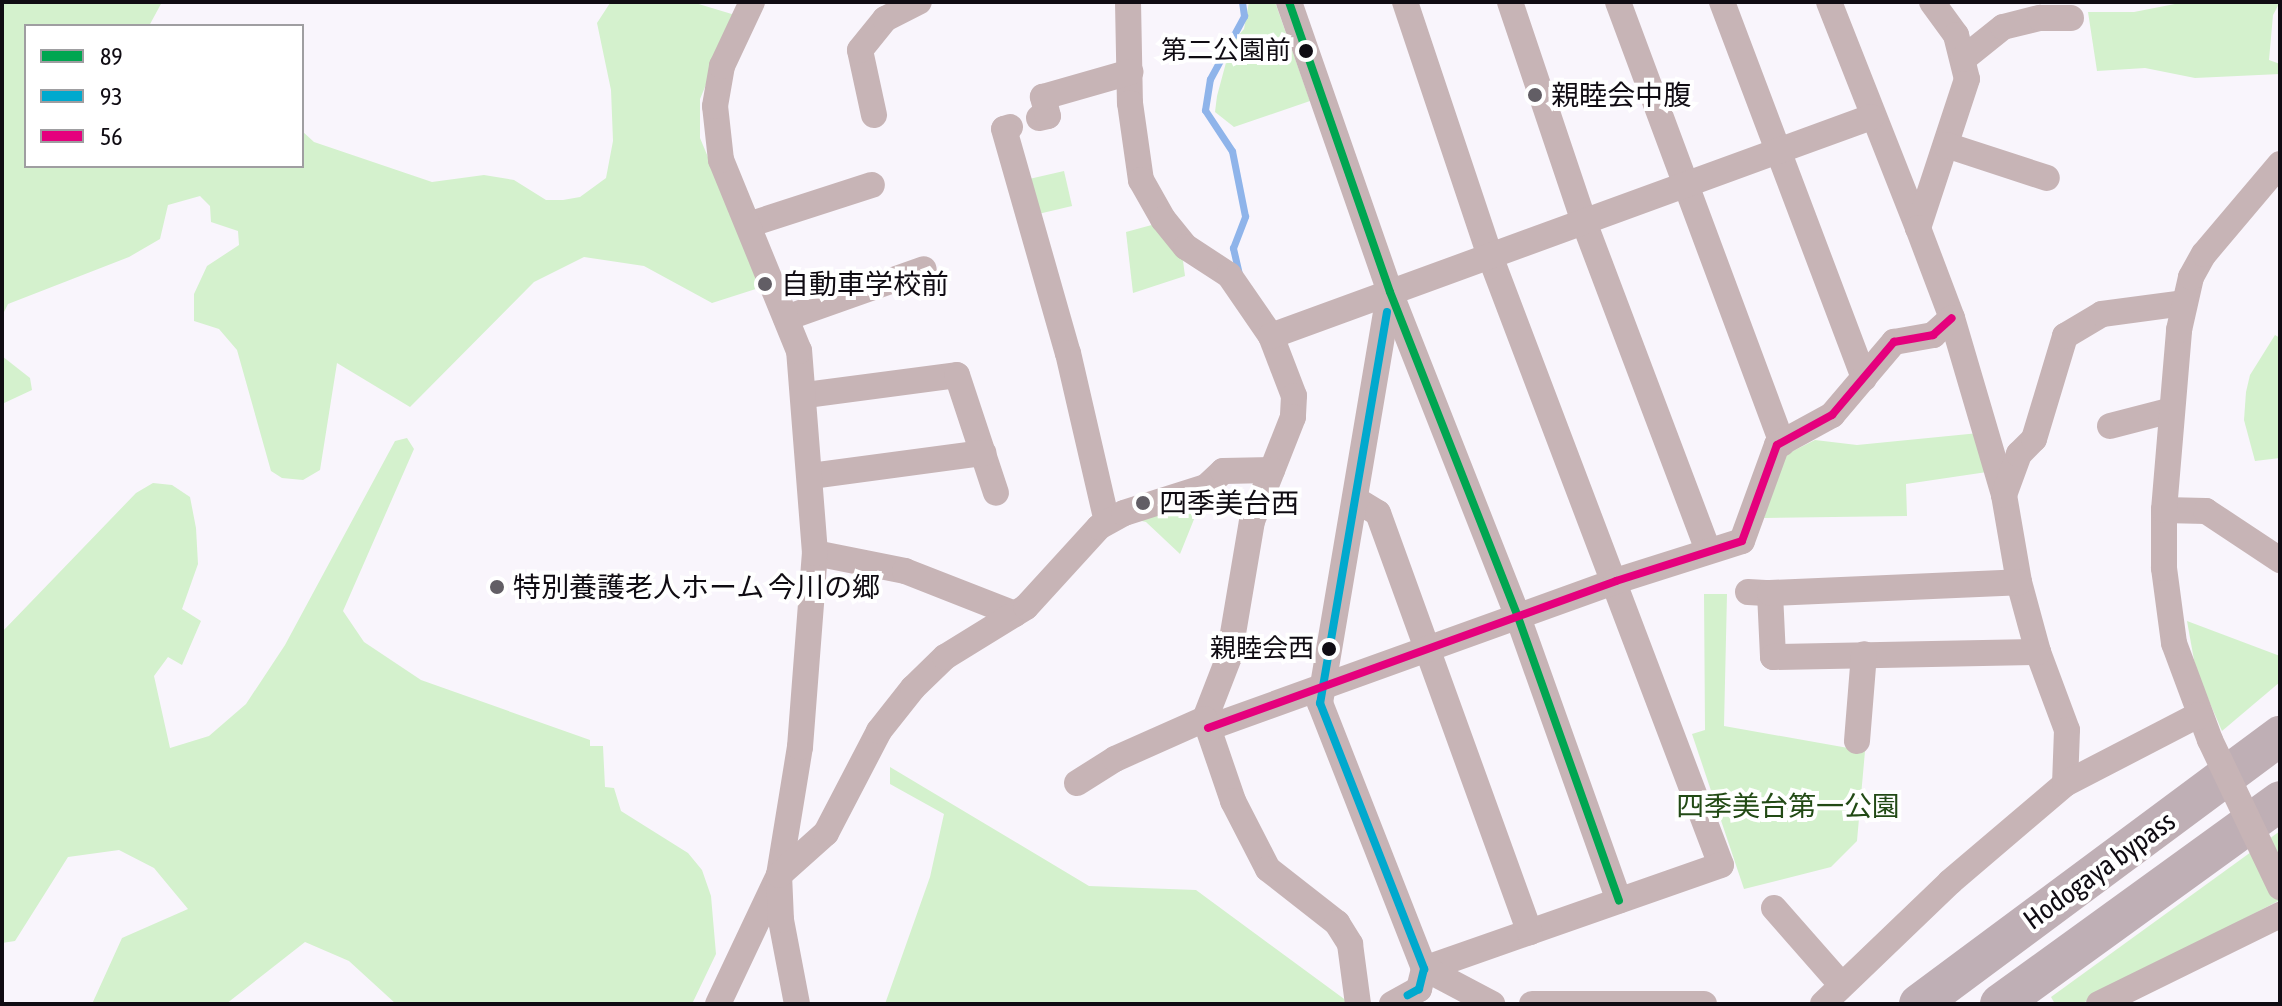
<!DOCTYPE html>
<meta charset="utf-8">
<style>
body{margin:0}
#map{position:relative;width:2282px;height:1006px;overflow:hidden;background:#f9f5fc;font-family:"Asap Condensed","Noto Sans JP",sans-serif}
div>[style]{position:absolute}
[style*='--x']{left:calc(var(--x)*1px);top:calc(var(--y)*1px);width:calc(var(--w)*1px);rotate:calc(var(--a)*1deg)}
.green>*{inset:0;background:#d4f1cd;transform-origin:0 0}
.stream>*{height:7px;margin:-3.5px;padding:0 3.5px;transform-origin:3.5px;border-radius:3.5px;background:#8fb4ea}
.minor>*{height:26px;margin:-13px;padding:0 13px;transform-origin:13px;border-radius:13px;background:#c7b4b6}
.highway>*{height:40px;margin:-20px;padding:0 20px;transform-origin:20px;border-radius:20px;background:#bfafb5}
.minor-bridge>*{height:26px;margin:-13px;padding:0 13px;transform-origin:13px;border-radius:13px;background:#c7b4b6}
.bus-1>*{height:8px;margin:-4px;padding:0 4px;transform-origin:4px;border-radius:4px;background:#00a651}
.bus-2>*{height:8px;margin:-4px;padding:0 4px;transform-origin:4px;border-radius:4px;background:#00a9ce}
.bus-3>*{height:8px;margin:-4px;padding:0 4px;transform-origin:4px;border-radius:4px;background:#e5007d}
.dots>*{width:22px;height:22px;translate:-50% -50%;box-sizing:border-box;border:4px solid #fff;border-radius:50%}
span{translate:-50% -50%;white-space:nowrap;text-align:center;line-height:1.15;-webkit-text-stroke:8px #fff;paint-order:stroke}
.bus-label{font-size:26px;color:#100c13}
.right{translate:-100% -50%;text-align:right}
.poi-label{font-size:28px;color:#100c13}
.left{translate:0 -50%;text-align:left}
.park-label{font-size:28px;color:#224a15}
.street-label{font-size:28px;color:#100c13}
.frame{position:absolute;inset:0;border:4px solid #100c13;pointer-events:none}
.legend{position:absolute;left:24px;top:24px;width:280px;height:144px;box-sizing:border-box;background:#fff;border:2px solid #9f9ea1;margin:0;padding:10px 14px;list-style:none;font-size:24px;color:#100c13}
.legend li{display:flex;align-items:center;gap:16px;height:40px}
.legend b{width:40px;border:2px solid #9f9ea1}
</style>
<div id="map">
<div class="green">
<div style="clip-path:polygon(2px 2px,162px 2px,149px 26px,26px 26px,26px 166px,302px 166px,302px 131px,314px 142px,432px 182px,484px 175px,514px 180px,546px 200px,563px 200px,580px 197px,606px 178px,613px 141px,611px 90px,597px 23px,610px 3px,692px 2px,735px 15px,700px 99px,700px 138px,762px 287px,712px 303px,644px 266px,584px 257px,534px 282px,410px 407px,337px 363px,320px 470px,303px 480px,282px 478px,271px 471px,237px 350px,219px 329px,194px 321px,194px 294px,207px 266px,239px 245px,238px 231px,211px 222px,210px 206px,200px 196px,168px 205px,160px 239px,129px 257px,8px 304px,2px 316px)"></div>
<div style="clip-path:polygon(1249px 2px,1275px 2px,1310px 101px,1234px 127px,1215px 112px,1217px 96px,1231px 44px,1244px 29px)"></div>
<div style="clip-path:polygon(2185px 2px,2280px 2px,2273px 15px,2269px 60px,2280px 64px,2280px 74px,2195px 78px,2145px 68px,2097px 71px,2088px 12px,2134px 12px)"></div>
<div style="left:1064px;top:171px;width:36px;height:38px;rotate:77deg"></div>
<div style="clip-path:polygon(1159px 223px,1182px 253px,1185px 276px,1133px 293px,1126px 232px)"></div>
<div style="clip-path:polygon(2275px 335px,2280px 338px,2280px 458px,2255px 461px,2244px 420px,2246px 392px,2250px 375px)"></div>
<div style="clip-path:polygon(2px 356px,30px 378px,32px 390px,2px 404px)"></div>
<div style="clip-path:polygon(1979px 433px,1987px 472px,1906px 484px,1907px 516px,1764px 518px,1783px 456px,1815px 440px,1857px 445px)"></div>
<div style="clip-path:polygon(407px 438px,414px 449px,343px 611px,364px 642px,421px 680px,590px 740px,590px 746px,603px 746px,605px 787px,614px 788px,621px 811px,688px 853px,702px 870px,711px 896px,716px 954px,692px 1004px,396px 1004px,349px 961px,305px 942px,226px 1004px,92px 1004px,122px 938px,188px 909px,154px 868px,119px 850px,68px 857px,15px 941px,2px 943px,2px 632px,136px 493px,153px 483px,172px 485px,190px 497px,196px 528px,198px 564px,182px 609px,201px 621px,182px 665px,168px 657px,154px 676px,170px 748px,209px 736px,246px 704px,285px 645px,395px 441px)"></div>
<div style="clip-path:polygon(1205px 492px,1180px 554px,1146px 522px,1133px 519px)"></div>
<div style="clip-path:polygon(1704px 594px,1727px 594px,1724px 726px,1865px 751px,1857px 841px,1831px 867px,1744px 889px,1692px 734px,1705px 730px)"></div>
<div style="clip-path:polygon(2187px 621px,2280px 656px,2280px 682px,2222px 731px,2196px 671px)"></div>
<div style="clip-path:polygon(890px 767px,1089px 886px,1196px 890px,1351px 1004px,885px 1004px,930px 877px,944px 814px,890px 784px)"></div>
<div style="clip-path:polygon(2280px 831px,2280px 900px,2081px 1004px,2055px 1004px,2051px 997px)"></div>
</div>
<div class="stream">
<div style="--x:1239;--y:274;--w:27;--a:-103"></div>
<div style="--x:1233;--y:248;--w:34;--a:-69"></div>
<div style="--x:1245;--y:216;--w:66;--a:-101.3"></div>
<div style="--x:1232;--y:151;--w:49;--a:-123.4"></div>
<div style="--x:1205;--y:110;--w:31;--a:-81"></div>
<div style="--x:1210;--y:79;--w:72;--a:-61.6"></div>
<div style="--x:1244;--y:16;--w:14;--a:-98"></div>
</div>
<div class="minor">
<div style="--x:1128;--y:2;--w:101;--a:88.9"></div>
<div style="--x:1130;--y:103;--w:78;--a:81.9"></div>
<div style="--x:1141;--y:180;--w:45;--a:60.6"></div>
<div style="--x:1163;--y:219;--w:36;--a:51"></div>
<div style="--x:1186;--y:247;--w:51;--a:33.1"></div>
<div style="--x:1229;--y:275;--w:74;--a:55.5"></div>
<div style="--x:1271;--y:336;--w:64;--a:69"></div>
<div style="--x:1294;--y:396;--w:21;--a:93"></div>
<div style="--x:1293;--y:417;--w:112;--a:111.5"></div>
<div style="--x:1252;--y:521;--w:138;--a:99.6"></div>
<div style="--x:1229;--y:657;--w:66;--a:111.2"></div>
<div style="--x:1205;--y:719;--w:87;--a:71.1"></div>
<div style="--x:1233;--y:801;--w:76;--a:62.8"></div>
<div style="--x:1268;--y:869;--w:88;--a:38"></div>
<div style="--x:1337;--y:923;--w:25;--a:58"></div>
<div style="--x:1350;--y:944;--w:61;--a:82.4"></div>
<div style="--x:1289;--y:2;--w:307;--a:70.8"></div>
<div style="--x:1390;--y:292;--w:349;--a:68.5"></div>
<div style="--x:1518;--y:617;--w:301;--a:70.4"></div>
<div style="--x:1405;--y:2;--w:268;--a:71.5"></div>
<div style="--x:1490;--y:256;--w:651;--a:69.23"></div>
<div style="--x:1721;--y:865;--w:315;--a:160.7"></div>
<div style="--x:1510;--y:2;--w:232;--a:71.4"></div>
<div style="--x:1584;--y:222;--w:351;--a:69.3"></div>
<div style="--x:1618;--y:2;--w:471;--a:69.6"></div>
<div style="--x:1722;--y:2;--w:402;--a:69.3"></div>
<div style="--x:1829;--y:2;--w:243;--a:68.5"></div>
<div style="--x:1932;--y:2;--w:41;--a:54"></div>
<div style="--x:1956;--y:35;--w:45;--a:76"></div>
<div style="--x:1967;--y:79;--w:157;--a:108.2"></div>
<div style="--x:1918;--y:228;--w:96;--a:69.3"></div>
<div style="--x:1952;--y:318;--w:184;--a:73.6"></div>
<div style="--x:2004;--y:495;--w:88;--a:80.2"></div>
<div style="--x:2019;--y:582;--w:73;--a:74.8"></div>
<div style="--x:2038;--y:652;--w:83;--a:69.6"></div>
<div style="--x:2067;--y:730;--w:54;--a:92.1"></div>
<div style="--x:1963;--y:59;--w:51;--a:-38.7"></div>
<div style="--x:2003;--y:27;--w:38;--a:-14"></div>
<div style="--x:2040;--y:18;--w:31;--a:0"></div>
<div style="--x:874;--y:115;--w:66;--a:-102.2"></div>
<div style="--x:860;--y:50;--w:40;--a:-51"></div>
<div style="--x:885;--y:19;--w:38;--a:-27"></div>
<div style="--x:1039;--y:118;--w:9;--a:-13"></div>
<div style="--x:1048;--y:116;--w:20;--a:-105"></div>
<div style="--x:1043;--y:97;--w:91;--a:-16"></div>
<div style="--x:1010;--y:127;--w:6;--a:162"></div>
<div style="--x:1004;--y:129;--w:233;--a:74.1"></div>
<div style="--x:1068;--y:353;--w:173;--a:77"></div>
<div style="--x:1946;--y:145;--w:106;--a:18.1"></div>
<div style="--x:751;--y:224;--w:127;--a:-17.9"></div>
<div style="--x:1389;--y:295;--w:414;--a:99.6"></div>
<div style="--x:1320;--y:703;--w:286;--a:68.6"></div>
<div style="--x:1424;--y:969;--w:21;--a:104"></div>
<div style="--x:1419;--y:989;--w:31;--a:151"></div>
<div style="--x:786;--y:318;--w:146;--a:-19.5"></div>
<div style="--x:1271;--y:336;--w:639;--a:-20.05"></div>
<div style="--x:806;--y:395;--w:152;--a:-7.5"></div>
<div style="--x:957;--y:375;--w:124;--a:71.7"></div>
<div style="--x:2110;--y:426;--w:64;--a:-14.5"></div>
<div style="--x:811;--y:476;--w:174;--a:-7.6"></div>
<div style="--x:2004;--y:495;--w:44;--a:-69.9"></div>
<div style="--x:2019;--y:454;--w:21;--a:-45"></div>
<div style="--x:2034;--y:439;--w:108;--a:-73.2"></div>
<div style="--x:2065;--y:336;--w:43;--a:-30.7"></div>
<div style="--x:2102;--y:314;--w:82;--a:-7.7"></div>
<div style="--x:1358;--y:501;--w:23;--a:31"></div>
<div style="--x:1378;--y:513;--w:446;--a:70.1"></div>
<div style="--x:2164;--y:510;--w:42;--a:1.4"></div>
<div style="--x:2206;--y:511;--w:89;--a:33.5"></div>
<div style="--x:815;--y:553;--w:92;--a:11.3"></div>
<div style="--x:905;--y:571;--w:118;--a:21.4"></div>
<div style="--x:1748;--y:592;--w:22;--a:3"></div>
<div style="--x:1770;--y:593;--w:64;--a:87.3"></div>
<div style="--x:1773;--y:657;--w:265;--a:-1.1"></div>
<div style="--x:1770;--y:593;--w:249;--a:-2.5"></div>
<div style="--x:1208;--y:728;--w:434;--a:-19.8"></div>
<div style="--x:1616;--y:581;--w:132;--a:-17.6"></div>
<div style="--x:1742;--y:541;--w:102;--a:-70"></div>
<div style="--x:1777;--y:445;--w:63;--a:-28.6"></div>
<div style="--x:1832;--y:415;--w:96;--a:-49.7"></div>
<div style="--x:1894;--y:342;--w:40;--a:-10"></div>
<div style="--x:1933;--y:335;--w:25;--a:-42"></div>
<div style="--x:2210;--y:740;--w:103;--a:-110.4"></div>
<div style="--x:2174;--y:643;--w:76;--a:-97.6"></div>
<div style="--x:2164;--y:568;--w:58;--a:-90"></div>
<div style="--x:2164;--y:510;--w:181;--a:-85.2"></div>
<div style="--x:2179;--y:330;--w:54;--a:-77.2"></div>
<div style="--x:2191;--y:277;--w:26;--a:-61"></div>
<div style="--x:2204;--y:254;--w:118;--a:-49.8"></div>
<div style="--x:1857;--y:741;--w:87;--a:-85.4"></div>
<div style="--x:1077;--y:783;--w:45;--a:-32.3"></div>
<div style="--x:1115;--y:759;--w:98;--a:-24"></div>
<div style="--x:1774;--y:908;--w:100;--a:48.7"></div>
<div style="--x:1426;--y:969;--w:75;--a:27.9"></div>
<div style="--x:718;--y:1004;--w:143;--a:-64.7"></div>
<div style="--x:779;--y:875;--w:130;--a:-80.7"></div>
<div style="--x:800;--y:747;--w:195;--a:-85.6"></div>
<div style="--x:815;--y:553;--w:203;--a:-94.5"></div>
<div style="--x:799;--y:351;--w:206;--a:-112.2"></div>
<div style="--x:721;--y:160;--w:54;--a:-96.3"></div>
<div style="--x:715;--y:106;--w:41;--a:-80.1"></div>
<div style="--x:722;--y:66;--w:71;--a:-64.9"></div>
<div style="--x:797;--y:1004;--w:86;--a:-100.8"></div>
<div style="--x:781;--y:920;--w:45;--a:-92.5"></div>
<div style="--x:779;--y:875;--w:63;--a:-41.8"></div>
<div style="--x:826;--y:833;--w:115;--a:-62.5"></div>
<div style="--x:879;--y:731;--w:55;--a:-51.7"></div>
<div style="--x:913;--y:688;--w:45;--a:-44.1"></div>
<div style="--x:945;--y:657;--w:95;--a:-31.7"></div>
<div style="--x:1026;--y:607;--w:108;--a:-47.6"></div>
<div style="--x:1099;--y:527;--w:29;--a:-29"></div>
<div style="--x:1124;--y:513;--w:86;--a:-17.6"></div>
<div style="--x:1206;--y:487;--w:23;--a:-43"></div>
<div style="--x:1223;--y:471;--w:49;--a:-1.2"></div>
<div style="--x:1532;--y:1004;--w:172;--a:0"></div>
<div style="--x:1823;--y:1004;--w:176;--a:-43.8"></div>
<div style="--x:1950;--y:882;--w:151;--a:-40.4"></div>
<div style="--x:2065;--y:784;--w:150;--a:-27.4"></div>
<div style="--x:2099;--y:1004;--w:202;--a:-26.2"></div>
</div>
<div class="highway">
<div style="--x:1919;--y:1004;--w:450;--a:-36.6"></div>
<div style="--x:2000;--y:1004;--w:346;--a:-35.9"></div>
</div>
<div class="minor-bridge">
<div style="--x:2210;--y:740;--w:163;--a:64.5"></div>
</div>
<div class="bus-1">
<div style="--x:1289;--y:2;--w:307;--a:70.8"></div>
<div style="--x:1390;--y:292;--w:349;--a:68.5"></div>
<div style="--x:1518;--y:617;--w:301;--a:70.4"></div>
</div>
<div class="bus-2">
<div style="--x:1387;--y:312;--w:397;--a:99.7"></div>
<div style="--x:1320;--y:703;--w:286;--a:68.6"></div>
<div style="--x:1424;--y:969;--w:21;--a:104"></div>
<div style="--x:1419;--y:989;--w:13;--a:151"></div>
</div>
<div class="bus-3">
<div style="--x:1208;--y:728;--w:434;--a:-19.8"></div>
<div style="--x:1616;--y:581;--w:132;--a:-17.6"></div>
<div style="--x:1742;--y:541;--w:102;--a:-70"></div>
<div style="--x:1777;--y:445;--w:63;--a:-28.6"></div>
<div style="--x:1832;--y:415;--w:96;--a:-49.7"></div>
<div style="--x:1894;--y:342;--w:40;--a:-10"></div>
<div style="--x:1933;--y:335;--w:25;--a:-42"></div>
</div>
<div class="dots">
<div style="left:1306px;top:51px;background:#100c13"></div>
<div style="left:1535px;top:95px;background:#625e65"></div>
<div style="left:765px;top:284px;background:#625e65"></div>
<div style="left:1143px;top:503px;background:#625e65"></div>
<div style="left:497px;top:587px;background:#625e65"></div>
<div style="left:1329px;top:649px;background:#100c13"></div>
</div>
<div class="bus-label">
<span class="right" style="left:1291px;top:51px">第二公園前</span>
<span class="right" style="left:1314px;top:649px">親睦会西</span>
</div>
<div class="poi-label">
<span class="left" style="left:1551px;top:95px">親睦会中腹</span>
<span class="left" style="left:781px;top:284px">自動車学校前</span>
<span class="left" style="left:1159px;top:503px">四季美台西</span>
<span class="left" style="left:513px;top:587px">特別養護老人ホーム 今川の郷</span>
</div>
<div class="park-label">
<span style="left:1788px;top:806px">四季美台第一公園</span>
</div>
<div class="street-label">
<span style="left:2099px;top:870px;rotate:-36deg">Hodogaya bypass</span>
</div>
<div class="frame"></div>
<ul class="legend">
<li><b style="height:10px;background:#00a651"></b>89</li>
<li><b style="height:10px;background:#00a9ce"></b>93</li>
<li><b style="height:10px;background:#e5007d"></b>56</li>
</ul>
</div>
